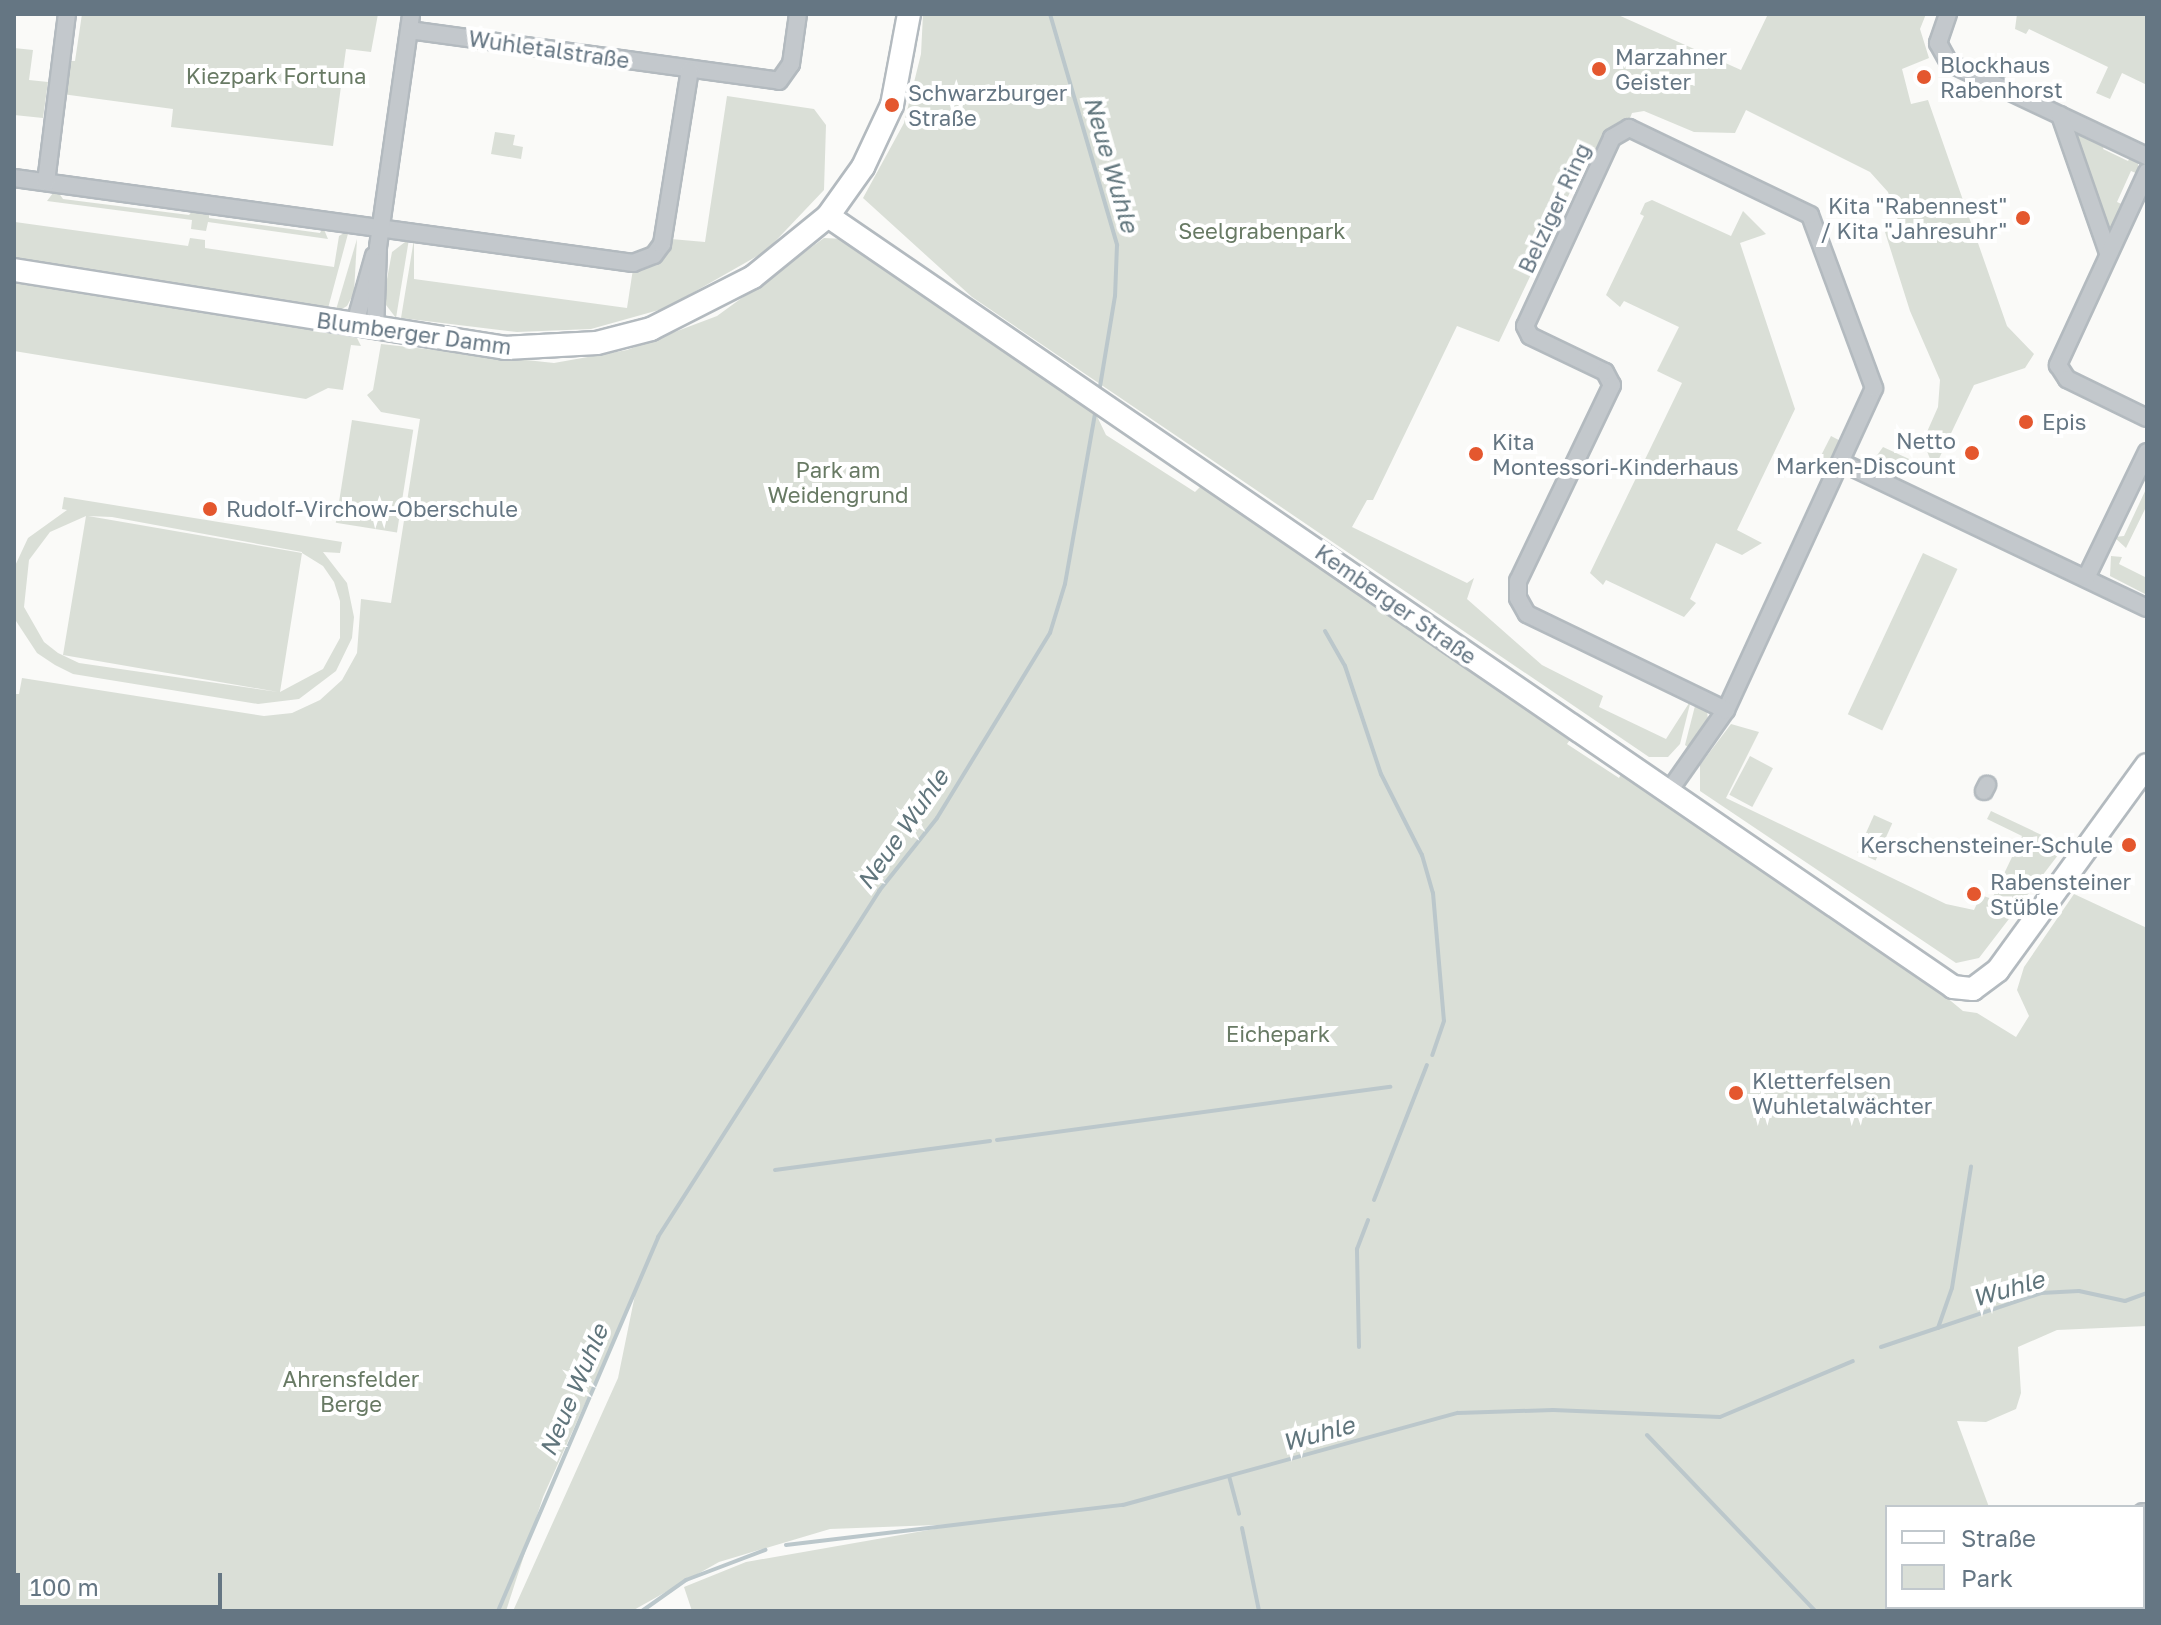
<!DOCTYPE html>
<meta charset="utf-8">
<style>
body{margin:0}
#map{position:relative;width:2161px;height:1625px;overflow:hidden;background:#fafaf8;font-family:"Golos Text",sans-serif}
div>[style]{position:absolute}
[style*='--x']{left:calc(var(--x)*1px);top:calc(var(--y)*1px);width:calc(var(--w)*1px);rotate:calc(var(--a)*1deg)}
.green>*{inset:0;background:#dadfd7;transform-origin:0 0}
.stream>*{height:4px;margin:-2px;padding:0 2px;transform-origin:2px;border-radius:2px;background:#bbc7cb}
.roads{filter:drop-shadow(2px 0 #b3babf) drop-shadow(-2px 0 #b3babf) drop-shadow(0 2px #b3babf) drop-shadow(0 -2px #b3babf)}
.street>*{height:16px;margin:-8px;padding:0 8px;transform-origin:8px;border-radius:8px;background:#c3c8cc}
.secondary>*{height:22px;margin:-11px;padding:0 11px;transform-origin:11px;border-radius:11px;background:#fff}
.dots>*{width:22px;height:22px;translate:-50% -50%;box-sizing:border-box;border:4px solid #fff;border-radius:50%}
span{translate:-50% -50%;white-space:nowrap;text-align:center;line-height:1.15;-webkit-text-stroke:8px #fff;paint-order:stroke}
.street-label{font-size:22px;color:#657683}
.poi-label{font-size:22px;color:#657683}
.left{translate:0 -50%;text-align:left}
.right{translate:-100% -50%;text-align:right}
.park-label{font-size:22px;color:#687a64}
.water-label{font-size:24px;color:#60757c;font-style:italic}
.frame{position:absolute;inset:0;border:16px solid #657683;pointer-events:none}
.legend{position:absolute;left:1885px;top:1505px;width:260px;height:104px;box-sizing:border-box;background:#fff;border:2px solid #c1c8cd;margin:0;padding:10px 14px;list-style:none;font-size:24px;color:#657683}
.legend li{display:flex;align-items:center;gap:16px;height:40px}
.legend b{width:40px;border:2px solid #c1c8cd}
.scale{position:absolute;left:16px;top:1573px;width:206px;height:36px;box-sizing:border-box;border:4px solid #657683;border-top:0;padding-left:10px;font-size:24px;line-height:28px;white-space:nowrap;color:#657683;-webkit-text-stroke:6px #fff;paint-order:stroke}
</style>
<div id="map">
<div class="green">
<div style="clip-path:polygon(82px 14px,378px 14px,371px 52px,346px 49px,333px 146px,171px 127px,173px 109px,62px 94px,66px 61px,75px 61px)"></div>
<div style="clip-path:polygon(923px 14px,1616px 14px,1741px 70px,1768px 14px,1926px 14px,1920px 29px,1929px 58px,1902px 69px,1911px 104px,1928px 100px,2007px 326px,2034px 354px,2025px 368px,1974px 385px,1934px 469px,1923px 441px,1938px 407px,1940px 380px,1910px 311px,1885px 232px,1900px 226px,1888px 192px,1870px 172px,1746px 110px,1735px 133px,1694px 132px,1644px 111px,1632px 113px,1629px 121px,1613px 126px,1598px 151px,1591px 148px,1499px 342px,1457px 326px,1373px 500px,1367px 500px,1352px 527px,1467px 583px,1474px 578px,1467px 599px,1542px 665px,1603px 696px,1599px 707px,1666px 739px,1691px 700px,1680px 744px,1668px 757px,1649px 757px,972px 297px,863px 198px,904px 123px,921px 54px)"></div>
<div style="clip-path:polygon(2017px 14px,2147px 14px,2147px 85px,2122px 73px,2110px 99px,2096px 93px,2108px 67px,2029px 29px,2026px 34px,2015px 29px)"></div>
<div style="clip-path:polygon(14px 48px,33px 50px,29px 80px,48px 82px,43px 118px,14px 115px)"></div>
<div style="clip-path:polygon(727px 96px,814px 109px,826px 125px,824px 190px,766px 251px,666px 308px,591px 329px,517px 332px,401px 318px,414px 239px,414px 279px,627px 308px,633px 269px,671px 239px,705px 242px)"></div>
<div style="clip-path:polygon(2071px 125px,2106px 141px,2103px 149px,2128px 161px,2133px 153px,2138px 161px,2138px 174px,2131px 171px,2117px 202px,2124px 205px,2113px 229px,2106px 229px)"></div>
<div style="clip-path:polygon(495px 132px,515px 135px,513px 145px,523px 147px,521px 159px,491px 154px)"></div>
<div style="clip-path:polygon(56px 189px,63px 199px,189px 215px,195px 208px,209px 210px,209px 218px,320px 233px,323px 227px,328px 239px,208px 222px,206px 231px,191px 229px,192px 220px,47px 201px)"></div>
<div style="clip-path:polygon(1652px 200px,1731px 236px,1743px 211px,1766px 234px,1740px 243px,1795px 409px,1737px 530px,1762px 543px,1742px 555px,1716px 543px,1690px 599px,1696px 603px,1684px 617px,1606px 580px,1603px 585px,1590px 573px,1682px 383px,1657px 371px,1679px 327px,1624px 301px,1620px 307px,1606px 295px,1644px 216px,1640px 214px,1645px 203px)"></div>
<div style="clip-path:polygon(14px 214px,15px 222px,188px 246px,190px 238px,205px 240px,205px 248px,334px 267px,339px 236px,349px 230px,327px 312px,14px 257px)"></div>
<div style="clip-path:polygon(824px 238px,846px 239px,1094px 410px,1106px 435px,1195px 492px,1203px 484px,1572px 737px,1567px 744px,1619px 778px,1622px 772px,1917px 973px,1963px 1011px,1977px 1013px,2016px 1037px,2029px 1016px,2017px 990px,2024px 967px,2074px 894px,2147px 928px,2147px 1326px,2057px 1330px,2018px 1347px,2021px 1393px,2016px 1409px,1986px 1422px,1957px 1421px,1989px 1507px,1887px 1507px,1887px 1607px,2027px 1611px,692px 1611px,684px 1587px,746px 1562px,963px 1524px,830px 1529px,719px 1562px,632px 1611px,513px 1611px,618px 1378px,636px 1290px,543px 1497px,506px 1611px,14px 1611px,14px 694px,19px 694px,22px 678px,264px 716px,292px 713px,320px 700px,342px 680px,357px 653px,361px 599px,391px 603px,420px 419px,381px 412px,367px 395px,373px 390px,381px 344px,554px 363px,627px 350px,717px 316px)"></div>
<div style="clip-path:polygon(357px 239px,354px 293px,347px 306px,335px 313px)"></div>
<div style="clip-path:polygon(409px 239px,396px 318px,386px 305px,385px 290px,392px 252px)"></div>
<div style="clip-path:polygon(14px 279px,357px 338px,361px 346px,351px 345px,343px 390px,328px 388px,306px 399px,14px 351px)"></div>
<div style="left:352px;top:420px;width:62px;height:104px;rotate:9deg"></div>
<div style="left:1831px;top:436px;width:13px;height:37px;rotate:27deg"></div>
<div style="clip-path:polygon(1883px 447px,1920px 464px,1920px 472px,1893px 480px,1894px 471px,1877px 462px,1872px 470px,1868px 468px)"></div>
<div style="clip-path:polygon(2147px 487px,2147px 505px,2126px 548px,2114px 537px,2124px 536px)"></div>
<div style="clip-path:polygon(evenodd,64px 497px,342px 542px,340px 553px,323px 552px,347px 583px,354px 617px,352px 638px,336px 671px,299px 699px,258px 704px,73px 674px,55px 665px,37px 653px,16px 621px,14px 568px,28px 538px,67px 510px,62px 509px,64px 497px,86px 516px,63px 655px,278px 692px,79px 663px,58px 653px,44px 642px,24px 607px,29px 560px,50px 532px,86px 516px,64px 497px,88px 516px,112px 517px,302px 552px,302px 553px,88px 516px,64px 497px,302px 553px,323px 566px,334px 582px,340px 601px,340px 638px,323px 669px,280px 692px,302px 553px)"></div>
<div style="left:1923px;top:553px;width:38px;height:178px;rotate:25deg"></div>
<div style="clip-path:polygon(2111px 556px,2122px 557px,2119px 564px,2147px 578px,2147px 595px,2110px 576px)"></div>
<div style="clip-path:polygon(1696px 702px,1707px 709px,1708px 721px,1689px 748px,1685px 745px)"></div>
<div style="clip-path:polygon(1731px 724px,1759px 732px,1726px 798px,1946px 904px,1974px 910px,1981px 895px,1992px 899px,2022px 836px,1987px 819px,1991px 811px,2065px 846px,1979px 958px,1956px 963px,1700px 791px,1700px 765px)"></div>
<div style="left:1750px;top:756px;width:26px;height:44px;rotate:28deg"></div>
<div style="left:1874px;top:815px;width:20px;height:41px;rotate:24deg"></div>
</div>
<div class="stream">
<div style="--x:1050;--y:14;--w:241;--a:73.8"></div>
<div style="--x:1117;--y:245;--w:51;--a:92.2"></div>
<div style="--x:1115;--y:296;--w:98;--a:99.4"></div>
<div style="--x:1325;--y:631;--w:40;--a:60.3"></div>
<div style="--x:1345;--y:666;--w:114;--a:71.6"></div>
<div style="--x:1381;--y:774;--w:91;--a:63.2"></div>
<div style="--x:1422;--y:855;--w:40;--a:74"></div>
<div style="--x:1433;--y:893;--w:128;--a:85.1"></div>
<div style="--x:1444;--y:1021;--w:36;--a:109"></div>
<div style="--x:997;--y:1140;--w:397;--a:-7.7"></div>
<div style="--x:775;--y:1170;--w:217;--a:-7.7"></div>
<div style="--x:1374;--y:1200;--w:145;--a:-68.6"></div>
<div style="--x:1938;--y:1328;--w:42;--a:-70.7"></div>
<div style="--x:1952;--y:1288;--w:123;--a:-81.1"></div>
<div style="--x:1359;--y:1347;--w:98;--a:-91.2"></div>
<div style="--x:1357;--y:1249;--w:31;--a:-69"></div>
<div style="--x:1881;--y:1347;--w:169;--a:-18.6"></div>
<div style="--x:2041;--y:1293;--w:38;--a:-3"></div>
<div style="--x:2079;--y:1291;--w:47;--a:12.3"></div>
<div style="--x:2125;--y:1301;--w:23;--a:-20"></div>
<div style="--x:1647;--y:1435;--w:243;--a:46.3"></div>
<div style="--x:1229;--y:1476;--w:39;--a:75"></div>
<div style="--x:1242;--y:1528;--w:85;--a:78.4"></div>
<div style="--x:786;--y:1545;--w:339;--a:-6.8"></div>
<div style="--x:1123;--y:1505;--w:347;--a:-15.4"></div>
<div style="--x:1458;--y:1413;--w:95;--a:-1.8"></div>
<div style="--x:1553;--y:1410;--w:167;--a:2.4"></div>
<div style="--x:1720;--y:1417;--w:144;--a:-22.8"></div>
<div style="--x:498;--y:1611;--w:407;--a:-66.8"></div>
<div style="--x:658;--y:1237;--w:411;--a:-57.4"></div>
<div style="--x:879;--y:891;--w:93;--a:-51.5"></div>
<div style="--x:937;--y:818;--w:217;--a:-58.6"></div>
<div style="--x:1050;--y:633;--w:51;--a:-73"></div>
<div style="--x:1065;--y:584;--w:178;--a:-80"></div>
<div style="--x:642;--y:1611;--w:54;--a:-35.2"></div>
<div style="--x:686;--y:1580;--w:85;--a:-20.8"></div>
</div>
<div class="roads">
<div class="street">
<div style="--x:1948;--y:14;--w:31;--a:109"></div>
<div style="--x:1938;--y:43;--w:23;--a:61"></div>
<div style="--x:1949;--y:63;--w:219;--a:25.2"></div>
<div style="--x:409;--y:30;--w:373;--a:7.8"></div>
<div style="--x:779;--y:81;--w:21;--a:-55"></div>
<div style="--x:791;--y:64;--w:50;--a:-82"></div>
<div style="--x:2060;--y:115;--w:146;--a:70.8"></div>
<div style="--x:2147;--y:172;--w:213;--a:114.8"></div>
<div style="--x:2058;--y:365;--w:17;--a:57"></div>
<div style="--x:2067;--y:379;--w:89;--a:26"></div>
<div style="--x:14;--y:178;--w:625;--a:7.82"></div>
<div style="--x:633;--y:263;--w:22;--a:-21"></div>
<div style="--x:654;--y:255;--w:14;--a:-54"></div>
<div style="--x:662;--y:244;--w:176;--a:-80.9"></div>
<div style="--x:46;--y:182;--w:169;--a:-82.9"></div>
<div style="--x:354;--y:327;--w:74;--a:-74.3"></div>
<div style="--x:375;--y:330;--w:83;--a:-87.9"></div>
<div style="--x:378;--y:247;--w:235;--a:-81.9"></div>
<div style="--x:1841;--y:462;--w:339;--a:25.5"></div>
<div style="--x:2086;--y:578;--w:140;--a:-64.2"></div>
<div style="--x:1669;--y:791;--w:99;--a:-54.9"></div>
<div style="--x:1726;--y:710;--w:354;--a:-65.3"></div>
<div style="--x:1874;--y:388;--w:184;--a:-110.3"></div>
<div style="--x:1810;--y:215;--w:201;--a:-154.3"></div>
<div style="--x:1629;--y:128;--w:20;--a:150"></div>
<div style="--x:1612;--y:138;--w:207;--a:114.8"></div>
<div style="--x:1525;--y:326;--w:11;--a:63"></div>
<div style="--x:1530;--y:336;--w:83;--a:25.6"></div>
<div style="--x:1605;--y:372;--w:15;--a:62"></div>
<div style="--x:1612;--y:385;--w:217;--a:115.6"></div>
<div style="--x:1518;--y:581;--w:17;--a:90"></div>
<div style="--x:1518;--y:598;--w:18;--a:61"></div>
<div style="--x:1527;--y:614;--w:221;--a:25.8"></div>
<div style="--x:1984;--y:791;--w:7;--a:-63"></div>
<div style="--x:2143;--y:1512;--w:4;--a:0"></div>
</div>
<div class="secondary">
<div style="--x:828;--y:216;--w:1364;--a:34.42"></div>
<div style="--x:1953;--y:987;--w:20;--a:6"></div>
<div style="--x:1973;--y:989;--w:31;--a:-37"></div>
<div style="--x:1998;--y:970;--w:253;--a:-54"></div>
<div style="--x:14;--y:270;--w:496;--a:9"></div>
<div style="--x:504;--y:348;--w:93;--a:-3.1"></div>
<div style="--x:597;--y:343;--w:56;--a:-14.5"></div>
<div style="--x:651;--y:329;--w:114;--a:-27"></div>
<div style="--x:753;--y:277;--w:97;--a:-39.1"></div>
<div style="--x:828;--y:216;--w:60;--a:-54.5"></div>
<div style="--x:863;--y:167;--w:68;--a:-64.9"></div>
<div style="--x:892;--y:105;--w:93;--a:-79.4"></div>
</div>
</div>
<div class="dots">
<div style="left:1599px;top:69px;background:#e4572e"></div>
<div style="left:1924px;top:77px;background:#e4572e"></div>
<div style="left:892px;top:105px;background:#e4572e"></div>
<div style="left:2023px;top:218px;background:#e4572e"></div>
<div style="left:2026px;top:422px;background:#e4572e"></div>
<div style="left:1972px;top:453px;background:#e4572e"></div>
<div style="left:1476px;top:454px;background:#e4572e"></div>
<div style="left:210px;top:509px;background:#e4572e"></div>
<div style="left:2129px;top:845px;background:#e4572e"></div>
<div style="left:1974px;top:894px;background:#e4572e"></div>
<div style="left:1736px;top:1093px;background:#e4572e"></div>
</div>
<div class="street-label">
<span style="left:549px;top:49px;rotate:8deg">Wuhletalstraße</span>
<span style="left:1554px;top:208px;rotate:-65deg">Belziger Ring</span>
<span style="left:414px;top:333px;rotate:8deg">Blumberger Damm</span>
<span style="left:1396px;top:604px;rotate:35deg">Kemberger Straße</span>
</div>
<div class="poi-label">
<span class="left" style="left:1615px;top:69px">Marzahner<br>Geister</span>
<span class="left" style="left:1940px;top:77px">Blockhaus<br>Rabenhorst</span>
<span class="left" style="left:908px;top:105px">Schwarzburger<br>Straße</span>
<span class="right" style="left:2007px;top:218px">Kita "Rabennest"<br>/ Kita "Jahresuhr"</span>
<span class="left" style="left:2042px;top:422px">Epis</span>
<span class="right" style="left:1956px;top:453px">Netto<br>Marken-Discount</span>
<span class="left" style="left:1492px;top:454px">Kita<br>Montessori-Kinderhaus</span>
<span class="left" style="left:226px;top:509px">Rudolf-Virchow-Oberschule</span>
<span class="right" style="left:2113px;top:845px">Kerschensteiner-Schule</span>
<span class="left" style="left:1990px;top:894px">Rabensteiner<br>Stüble</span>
<span class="left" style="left:1752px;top:1093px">Kletterfelsen<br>Wuhletalwächter</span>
</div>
<div class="park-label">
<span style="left:276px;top:76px">Kiezpark Fortuna</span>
<span style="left:1262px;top:231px">Seelgrabenpark</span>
<span style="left:838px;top:482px">Park am<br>Weidengrund</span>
<span style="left:1278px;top:1034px">Eichepark</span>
<span style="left:351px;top:1391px">Ahrensfelder<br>Berge</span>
</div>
<div class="water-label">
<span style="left:1112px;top:164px;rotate:74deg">Neue Wuhle</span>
<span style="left:902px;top:829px;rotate:-55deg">Neue Wuhle</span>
<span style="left:2008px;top:1288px;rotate:-16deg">Wuhle</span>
<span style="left:573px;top:1390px;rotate:-67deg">Neue Wuhle</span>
<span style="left:1318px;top:1433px;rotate:-15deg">Wuhle</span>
</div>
<div class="frame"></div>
<ul class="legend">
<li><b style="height:10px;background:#fff"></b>Straße</li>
<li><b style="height:22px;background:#dadfd7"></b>Park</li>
</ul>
<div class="scale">100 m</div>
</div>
